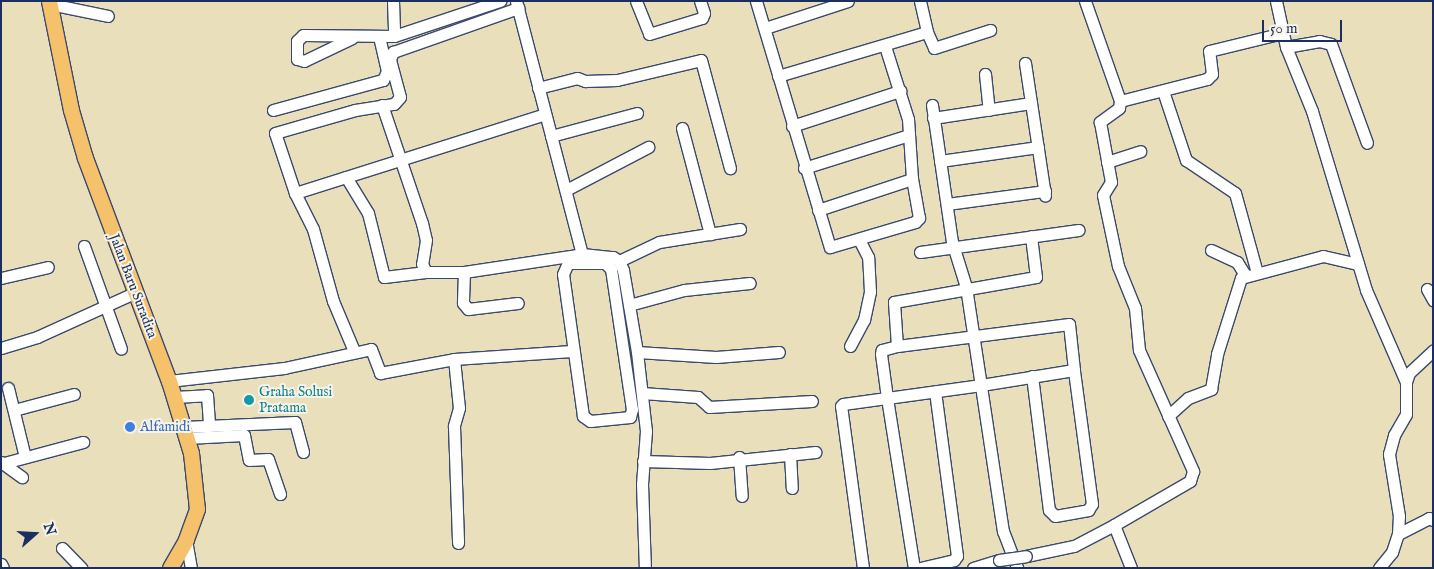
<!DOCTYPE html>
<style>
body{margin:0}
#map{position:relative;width:1434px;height:569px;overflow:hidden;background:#e9dfbb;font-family:"IM FELL English",serif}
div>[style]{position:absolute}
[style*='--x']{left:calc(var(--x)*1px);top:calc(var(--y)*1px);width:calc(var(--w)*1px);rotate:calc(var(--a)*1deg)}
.roads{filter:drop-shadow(1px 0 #3a496c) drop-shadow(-1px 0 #3a496c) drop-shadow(0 1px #3a496c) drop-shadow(0 -1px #3a496c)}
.minor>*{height:11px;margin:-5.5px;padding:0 5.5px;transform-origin:5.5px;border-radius:5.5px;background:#fff}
.major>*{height:15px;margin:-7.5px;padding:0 7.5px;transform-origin:7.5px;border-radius:7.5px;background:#f5c16b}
.bridges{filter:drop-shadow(1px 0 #3a496c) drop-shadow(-1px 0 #3a496c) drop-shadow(0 1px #3a496c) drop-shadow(0 -1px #3a496c)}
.minor-bridge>*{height:11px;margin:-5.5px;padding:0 5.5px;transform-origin:5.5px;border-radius:5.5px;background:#fff}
.dots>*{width:14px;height:14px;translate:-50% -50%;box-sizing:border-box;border:2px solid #f7f3e8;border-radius:50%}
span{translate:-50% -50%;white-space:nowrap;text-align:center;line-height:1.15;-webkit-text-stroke:4px #f7f3e8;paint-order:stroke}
.street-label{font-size:14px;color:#1b2f5e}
.culture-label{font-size:14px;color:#0d838f}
.left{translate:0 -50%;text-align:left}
.shop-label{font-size:14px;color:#366cbe}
.frame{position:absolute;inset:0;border:2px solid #1b2f5e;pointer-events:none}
.north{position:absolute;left:10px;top:509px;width:50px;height:50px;-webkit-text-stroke:4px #f7f3e8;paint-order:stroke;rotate:71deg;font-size:14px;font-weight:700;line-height:20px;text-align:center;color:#1b2f5e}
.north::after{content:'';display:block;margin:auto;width:18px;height:22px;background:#1b2f5e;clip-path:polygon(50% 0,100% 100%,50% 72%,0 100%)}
.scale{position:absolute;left:1262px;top:20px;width:80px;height:22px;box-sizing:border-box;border:2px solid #1b2f5e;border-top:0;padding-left:6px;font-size:15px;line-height:18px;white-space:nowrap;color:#1b2f5e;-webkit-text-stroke:4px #f7f3e8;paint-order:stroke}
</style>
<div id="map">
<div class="roads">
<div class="minor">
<div style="--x:393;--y:1;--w:35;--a:88"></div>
<div style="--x:516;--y:1;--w:261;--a:75.4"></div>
<div style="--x:582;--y:254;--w:31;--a:6"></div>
<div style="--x:613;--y:257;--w:7;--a:34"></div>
<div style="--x:619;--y:261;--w:10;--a:66"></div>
<div style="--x:623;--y:270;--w:83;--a:80.3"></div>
<div style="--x:637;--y:352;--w:80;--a:83.5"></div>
<div style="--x:646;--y:431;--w:53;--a:94.3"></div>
<div style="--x:642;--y:484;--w:84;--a:88"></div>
<div style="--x:636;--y:1;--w:35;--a:68"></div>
<div style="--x:649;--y:34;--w:55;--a:-16.8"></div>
<div style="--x:702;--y:18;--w:5;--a:-68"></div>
<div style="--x:704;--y:13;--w:13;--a:-108"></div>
<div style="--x:756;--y:1;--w:257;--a:73.3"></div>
<div style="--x:830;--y:247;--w:89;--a:-16.4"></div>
<div style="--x:915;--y:222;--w:6;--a:-45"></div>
<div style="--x:919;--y:218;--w:40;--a:-100"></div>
<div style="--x:912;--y:179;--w:60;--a:-93.8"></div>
<div style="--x:908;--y:119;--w:77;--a:-107.5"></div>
<div style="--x:920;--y:1;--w:32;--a:77"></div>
<div style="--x:927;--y:32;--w:17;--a:66"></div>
<div style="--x:934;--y:48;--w:59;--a:-17.8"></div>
<div style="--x:1085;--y:1;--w:106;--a:70.7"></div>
<div style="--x:1120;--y:101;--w:90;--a:-14.2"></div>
<div style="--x:1207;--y:79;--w:7;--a:-45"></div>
<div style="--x:1212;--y:74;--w:23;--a:-97"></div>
<div style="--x:1209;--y:51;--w:76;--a:-13.7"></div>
<div style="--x:1276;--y:1;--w:47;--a:77.7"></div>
<div style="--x:1286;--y:47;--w:69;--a:67.9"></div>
<div style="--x:1312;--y:111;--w:187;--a:73.2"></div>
<div style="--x:1366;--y:290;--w:100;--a:66.5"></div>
<div style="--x:50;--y:4;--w:59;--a:11.7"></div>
<div style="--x:765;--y:28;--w:87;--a:-18"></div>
<div style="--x:352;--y:38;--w:53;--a:154.4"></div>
<div style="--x:304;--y:61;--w:7;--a:-164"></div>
<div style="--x:297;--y:59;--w:18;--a:-90"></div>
<div style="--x:297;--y:41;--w:8;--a:-45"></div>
<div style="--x:303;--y:35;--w:91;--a:0.6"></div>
<div style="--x:394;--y:36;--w:112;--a:-18.3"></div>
<div style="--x:1286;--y:47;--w:34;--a:-10"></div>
<div style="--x:1319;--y:41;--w:12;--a:14"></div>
<div style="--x:1331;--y:44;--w:105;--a:70"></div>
<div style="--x:1025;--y:63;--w:134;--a:81.4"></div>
<div style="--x:985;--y:74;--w:36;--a:84"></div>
<div style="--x:778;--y:76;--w:155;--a:-16.5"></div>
<div style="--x:538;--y:88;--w:40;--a:-14.4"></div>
<div style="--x:577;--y:78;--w:9;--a:21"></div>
<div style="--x:585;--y:81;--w:32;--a:-2"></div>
<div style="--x:617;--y:80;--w:86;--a:-13.4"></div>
<div style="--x:701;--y:60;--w:112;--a:75"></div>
<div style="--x:1163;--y:91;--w:73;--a:71.6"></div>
<div style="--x:1186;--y:160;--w:59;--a:34"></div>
<div style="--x:1235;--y:193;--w:83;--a:74.6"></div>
<div style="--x:1120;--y:101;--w:7;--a:98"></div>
<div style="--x:1119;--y:108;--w:24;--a:144"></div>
<div style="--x:1100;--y:122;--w:61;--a:79.6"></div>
<div style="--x:1111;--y:182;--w:15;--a:122"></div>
<div style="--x:1103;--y:195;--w:73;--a:78.1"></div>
<div style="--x:1118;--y:266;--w:45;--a:68"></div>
<div style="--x:1135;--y:308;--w:42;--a:84.6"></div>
<div style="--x:1139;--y:350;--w:133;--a:65.9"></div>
<div style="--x:1193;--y:471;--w:10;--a:107"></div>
<div style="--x:1190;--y:481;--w:88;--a:149.9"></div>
<div style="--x:1114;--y:525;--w:46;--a:68.4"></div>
<div style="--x:382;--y:105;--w:125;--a:71.3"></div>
<div style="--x:422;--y:223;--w:17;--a:77"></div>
<div style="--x:426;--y:240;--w:24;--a:99"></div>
<div style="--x:422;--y:264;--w:9;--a:63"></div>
<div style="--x:426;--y:272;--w:38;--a:0"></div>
<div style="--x:464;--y:272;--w:113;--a:-8.6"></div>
<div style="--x:932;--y:105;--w:138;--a:81.7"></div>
<div style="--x:952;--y:242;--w:47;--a:72.7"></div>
<div style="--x:966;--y:287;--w:247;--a:81.4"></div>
<div style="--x:1003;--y:531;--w:40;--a:69"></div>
<div style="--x:273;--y:110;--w:114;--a:-15.3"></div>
<div style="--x:383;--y:80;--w:10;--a:-66"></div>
<div style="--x:387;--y:71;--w:35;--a:-103"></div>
<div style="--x:933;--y:118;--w:99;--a:-8.7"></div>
<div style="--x:792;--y:126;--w:114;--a:-18"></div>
<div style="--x:682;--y:128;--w:110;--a:75.2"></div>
<div style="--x:551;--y:136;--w:89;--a:-15"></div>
<div style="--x:940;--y:161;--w:99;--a:-8.1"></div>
<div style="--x:1107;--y:162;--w:35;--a:-18"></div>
<div style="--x:804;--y:168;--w:110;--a:-17.4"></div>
<div style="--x:346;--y:177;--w:42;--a:58.6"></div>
<div style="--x:368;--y:213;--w:66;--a:76"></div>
<div style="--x:384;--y:277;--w:42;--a:-6.8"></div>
<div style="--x:566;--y:190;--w:93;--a:-27.7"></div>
<div style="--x:295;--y:193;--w:262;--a:-17.5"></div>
<div style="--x:947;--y:204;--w:99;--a:-7.6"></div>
<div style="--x:818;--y:210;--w:99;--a:-18.3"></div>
<div style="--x:84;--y:246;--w:109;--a:70.2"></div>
<div style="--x:1211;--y:250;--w:29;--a:25"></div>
<div style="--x:1237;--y:262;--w:15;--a:58"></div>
<div style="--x:920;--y:252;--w:160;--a:-7.9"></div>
<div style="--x:619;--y:261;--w:44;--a:-25.4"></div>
<div style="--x:659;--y:242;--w:82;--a:-9.1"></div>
<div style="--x:568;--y:263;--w:37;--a:0"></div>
<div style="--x:605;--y:263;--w:8;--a:45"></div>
<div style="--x:611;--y:269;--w:142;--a:81.5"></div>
<div style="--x:632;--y:409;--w:8;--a:104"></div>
<div style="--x:630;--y:417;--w:40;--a:174.3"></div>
<div style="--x:590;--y:421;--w:9;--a:-144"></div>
<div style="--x:583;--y:416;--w:143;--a:-98"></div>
<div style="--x:563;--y:274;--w:12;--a:-66"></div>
<div style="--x:464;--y:272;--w:31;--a:92"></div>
<div style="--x:463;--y:303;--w:8;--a:50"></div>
<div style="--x:468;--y:309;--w:50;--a:-6.8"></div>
<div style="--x:1;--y:278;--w:48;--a:-13.2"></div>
<div style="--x:1427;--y:289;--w:13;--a:61"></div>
<div style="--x:629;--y:305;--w:57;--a:-15.3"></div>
<div style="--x:684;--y:290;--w:66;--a:-6.1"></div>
<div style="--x:850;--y:346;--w:30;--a:-62"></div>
<div style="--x:864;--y:320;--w:29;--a:-78"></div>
<div style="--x:870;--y:292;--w:35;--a:-93"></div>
<div style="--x:868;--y:257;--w:20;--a:-117"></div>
<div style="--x:897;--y:346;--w:44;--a:-93.9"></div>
<div style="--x:894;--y:302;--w:144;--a:-10"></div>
<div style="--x:1036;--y:277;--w:41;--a:-97"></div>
<div style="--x:1;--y:348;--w:38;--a:-17"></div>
<div style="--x:37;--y:337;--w:109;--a:-24.4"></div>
<div style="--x:354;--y:351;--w:54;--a:-112.8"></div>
<div style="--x:333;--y:301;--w:75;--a:-105.5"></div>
<div style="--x:313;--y:229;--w:40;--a:-116.6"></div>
<div style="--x:295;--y:193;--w:63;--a:-108.4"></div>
<div style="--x:275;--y:133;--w:83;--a:-16"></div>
<div style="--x:355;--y:110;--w:39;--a:-9"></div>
<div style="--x:394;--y:104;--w:9;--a:-49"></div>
<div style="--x:400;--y:97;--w:39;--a:-105"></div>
<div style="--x:390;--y:59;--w:8;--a:-67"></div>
<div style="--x:393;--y:52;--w:133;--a:-19.4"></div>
<div style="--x:637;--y:352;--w:79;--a:3.6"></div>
<div style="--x:716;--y:357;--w:63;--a:-4.5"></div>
<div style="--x:454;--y:359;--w:49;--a:84.2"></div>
<div style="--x:459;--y:408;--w:19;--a:106"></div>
<div style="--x:454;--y:426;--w:117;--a:88"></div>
<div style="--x:1032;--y:376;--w:135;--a:82.8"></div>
<div style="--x:1049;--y:510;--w:8;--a:45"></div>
<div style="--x:1055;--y:516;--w:34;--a:-10"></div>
<div style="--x:1088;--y:510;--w:7;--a:-56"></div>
<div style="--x:1092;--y:504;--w:135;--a:-97.7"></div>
<div style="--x:169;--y:381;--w:116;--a:-6.4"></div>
<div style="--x:284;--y:368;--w:89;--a:-12.3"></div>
<div style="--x:371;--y:349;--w:26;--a:69"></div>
<div style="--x:380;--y:373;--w:75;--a:-10.7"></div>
<div style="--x:454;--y:359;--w:118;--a:-3.9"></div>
<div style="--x:8;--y:388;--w:71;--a:76.2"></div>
<div style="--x:642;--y:393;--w:56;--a:4.1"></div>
<div style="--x:698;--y:397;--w:15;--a:42"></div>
<div style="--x:709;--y:407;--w:103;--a:-3.3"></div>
<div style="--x:174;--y:397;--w:33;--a:-3"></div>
<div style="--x:207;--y:395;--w:31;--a:86"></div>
<div style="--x:14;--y:410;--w:62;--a:-14.9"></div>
<div style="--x:1168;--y:416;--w:27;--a:-42"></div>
<div style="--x:1188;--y:398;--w:25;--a:-21"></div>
<div style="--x:1211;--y:389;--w:36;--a:-80"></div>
<div style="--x:1217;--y:354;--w:80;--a:-72.5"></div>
<div style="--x:1241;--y:278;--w:85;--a:-15"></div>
<div style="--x:1323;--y:256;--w:36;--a:13"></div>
<div style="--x:184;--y:427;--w:111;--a:-2.6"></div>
<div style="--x:295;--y:422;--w:31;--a:75"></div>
<div style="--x:187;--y:438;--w:57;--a:-3"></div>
<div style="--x:244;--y:435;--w:25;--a:79"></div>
<div style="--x:249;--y:460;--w:19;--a:-3"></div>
<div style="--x:268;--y:459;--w:37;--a:71"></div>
<div style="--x:790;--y:454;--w:34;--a:87"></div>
<div style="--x:739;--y:457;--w:39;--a:86"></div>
<div style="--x:643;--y:461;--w:67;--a:1.7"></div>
<div style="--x:710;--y:463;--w:106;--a:-6"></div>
<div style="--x:1;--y:462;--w:26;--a:36"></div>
<div style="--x:4;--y:463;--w:82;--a:-14.9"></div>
<div style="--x:1398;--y:534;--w:35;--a:-27"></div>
<div style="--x:1429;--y:518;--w:4;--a:27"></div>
<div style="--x:186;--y:540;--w:28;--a:80"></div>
<div style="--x:62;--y:548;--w:28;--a:46"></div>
<div style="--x:1026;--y:556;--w:49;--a:-11.8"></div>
<div style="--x:1074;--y:546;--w:45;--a:-27.7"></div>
<div style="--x:1;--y:564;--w:4;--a:63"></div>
<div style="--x:863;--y:568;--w:163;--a:-97.7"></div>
<div style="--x:841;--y:406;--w:3;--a:-45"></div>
<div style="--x:843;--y:404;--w:44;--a:-7.8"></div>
<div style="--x:887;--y:398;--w:95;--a:-7.9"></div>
<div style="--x:981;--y:385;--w:94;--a:-9.2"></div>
<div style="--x:1074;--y:370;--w:46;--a:-96.2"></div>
<div style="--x:1069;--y:324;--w:173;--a:172.7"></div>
<div style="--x:897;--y:346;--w:16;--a:165"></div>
<div style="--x:882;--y:350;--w:4;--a:104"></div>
<div style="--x:881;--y:354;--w:44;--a:82.2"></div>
<div style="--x:887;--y:398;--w:172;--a:81"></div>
<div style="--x:920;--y:568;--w:35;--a:-13"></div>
<div style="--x:954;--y:560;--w:5;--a:-53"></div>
<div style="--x:957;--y:556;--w:166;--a:-97.6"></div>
<div style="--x:973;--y:568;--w:27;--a:-17"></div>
<div style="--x:1379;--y:568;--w:21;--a:-51"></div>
<div style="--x:1392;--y:552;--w:19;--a:-72"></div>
<div style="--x:1398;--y:534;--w:18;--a:-87"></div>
<div style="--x:1399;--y:516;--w:63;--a:-99.2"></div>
<div style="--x:1389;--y:454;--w:20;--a:-75"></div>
<div style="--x:1394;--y:435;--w:24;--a:-60"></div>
<div style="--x:1406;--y:414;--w:32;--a:-90"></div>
<div style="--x:1406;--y:382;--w:9;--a:-72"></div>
<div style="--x:1409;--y:373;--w:33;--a:-43"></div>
</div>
<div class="major">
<div style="--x:49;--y:1;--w:111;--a:78.6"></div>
<div style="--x:71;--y:110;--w:50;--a:73.7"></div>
<div style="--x:85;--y:158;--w:238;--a:69.4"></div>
<div style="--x:169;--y:381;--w:75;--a:73"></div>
<div style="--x:191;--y:453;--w:56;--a:83.9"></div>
<div style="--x:197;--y:509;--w:33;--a:110"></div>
<div style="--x:186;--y:540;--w:32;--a:120"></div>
</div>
</div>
<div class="bridges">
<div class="minor-bridge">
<div style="--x:999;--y:560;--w:27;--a:-8"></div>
</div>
</div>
<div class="dots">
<div style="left:249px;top:400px;background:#0f9aa8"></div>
<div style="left:130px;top:427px;background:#3f7fe0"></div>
</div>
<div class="street-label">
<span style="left:133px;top:286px;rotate:69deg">Jalan Baru Suradita</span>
</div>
<div class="culture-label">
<span class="left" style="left:259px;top:400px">Graha Solusi<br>Pratama</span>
</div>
<div class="shop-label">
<span class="left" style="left:140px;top:427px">Alfamidi</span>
</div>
<div class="frame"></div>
<div class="north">N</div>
<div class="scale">50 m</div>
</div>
